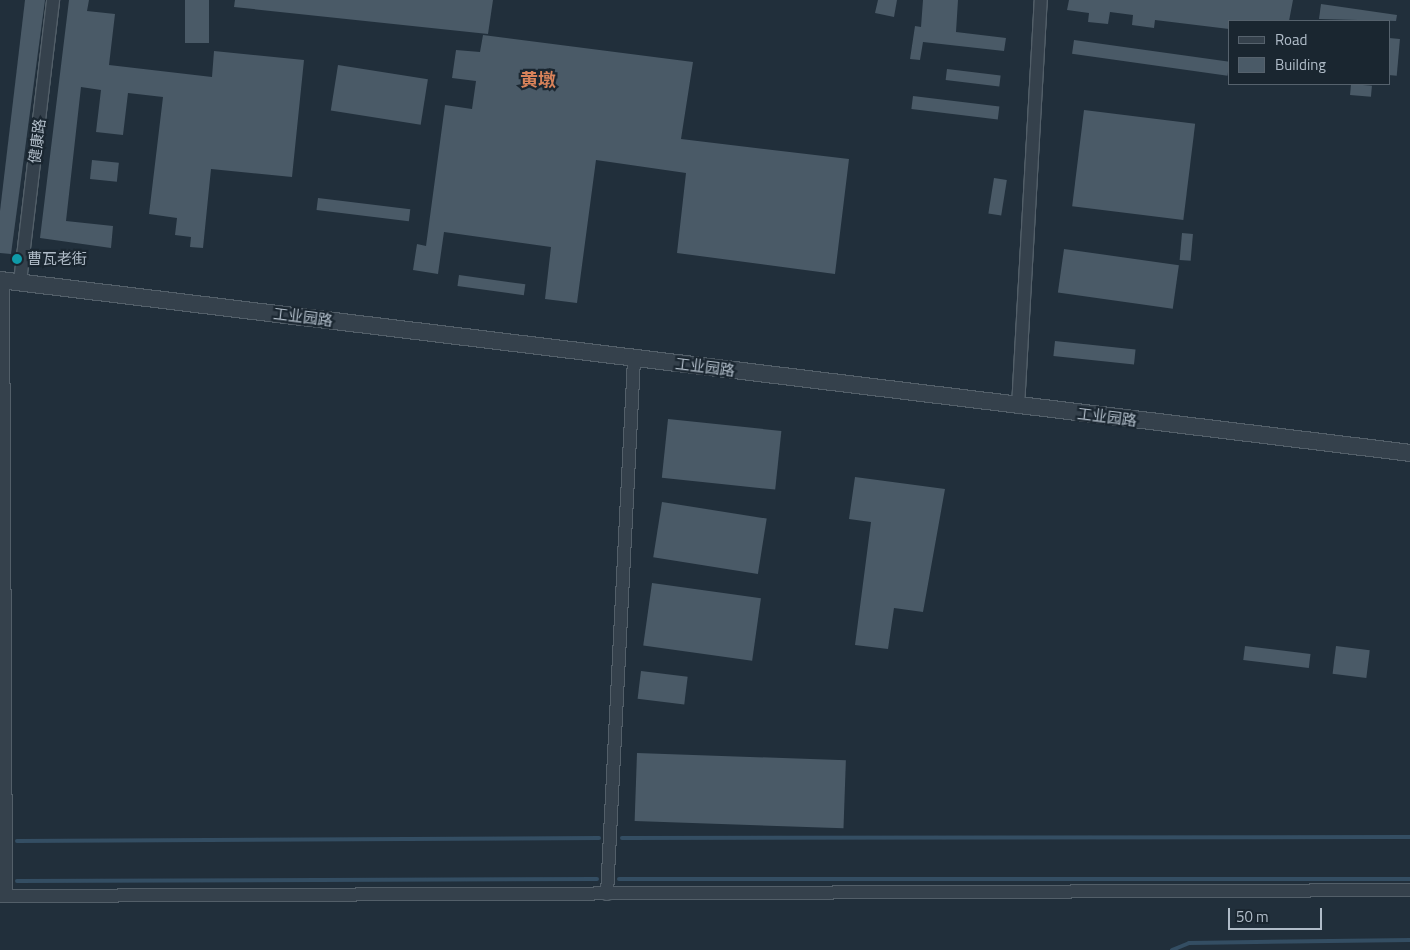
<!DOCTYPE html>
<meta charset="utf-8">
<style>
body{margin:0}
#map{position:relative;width:1410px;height:950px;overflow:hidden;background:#212f3b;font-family:"Titillium Web","Noto Sans SC",sans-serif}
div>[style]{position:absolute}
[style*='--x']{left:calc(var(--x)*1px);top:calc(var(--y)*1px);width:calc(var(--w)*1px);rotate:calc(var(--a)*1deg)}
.stream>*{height:4px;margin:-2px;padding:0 2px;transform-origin:2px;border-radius:2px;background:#344e63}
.building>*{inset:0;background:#4a5a67;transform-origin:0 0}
.roads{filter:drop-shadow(1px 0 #535f69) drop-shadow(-1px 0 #535f69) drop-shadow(0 1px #535f69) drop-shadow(0 -1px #535f69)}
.minor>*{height:12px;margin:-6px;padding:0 6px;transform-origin:6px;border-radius:6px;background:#35414c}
.tertiary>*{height:16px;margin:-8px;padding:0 8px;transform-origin:8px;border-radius:8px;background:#35414c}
.dots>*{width:14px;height:14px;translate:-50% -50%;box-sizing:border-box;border:2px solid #1a2630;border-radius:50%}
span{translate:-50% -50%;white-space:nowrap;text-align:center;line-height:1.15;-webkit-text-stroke:4.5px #1a2630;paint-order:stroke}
.street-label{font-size:15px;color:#b0bcc8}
.poi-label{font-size:15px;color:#b0bcc8}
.left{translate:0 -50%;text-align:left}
.quarter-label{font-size:18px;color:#d8825a;font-weight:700}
.legend{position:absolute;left:1228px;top:20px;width:162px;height:65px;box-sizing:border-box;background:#1a2630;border:1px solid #56626d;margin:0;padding:6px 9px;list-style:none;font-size:15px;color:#b0bcc8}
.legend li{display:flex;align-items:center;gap:10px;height:25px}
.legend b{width:25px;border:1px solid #56626d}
.scale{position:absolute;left:1228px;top:908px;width:94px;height:22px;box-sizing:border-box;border:2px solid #b0bcc8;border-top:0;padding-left:6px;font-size:15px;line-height:18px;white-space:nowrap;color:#b0bcc8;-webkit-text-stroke:4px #1a2630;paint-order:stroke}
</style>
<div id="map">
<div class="stream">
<div style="--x:622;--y:838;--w:788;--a:-0.07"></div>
<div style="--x:17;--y:841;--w:582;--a:-0.3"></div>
<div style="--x:619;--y:879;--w:791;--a:0"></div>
<div style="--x:17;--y:881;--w:580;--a:-0.2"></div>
<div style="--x:1172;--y:950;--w:18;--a:-22"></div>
<div style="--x:1189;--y:943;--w:221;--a:-0.8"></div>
</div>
<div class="building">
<div style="clip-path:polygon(25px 0,45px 0,11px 254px,0 253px,0 211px)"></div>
<div style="clip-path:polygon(69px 0,89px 0,87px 11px,115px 14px,109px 65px,212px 77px,214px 51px,304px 60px,292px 177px,211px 169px,203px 248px,190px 247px,191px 237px,175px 235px,177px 218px,149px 214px,163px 97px,128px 93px,123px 135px,96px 132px,101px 90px,81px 87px,66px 221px,113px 226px,111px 248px,40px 238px)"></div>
<div style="left:185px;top:0;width:24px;height:43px"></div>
<div style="clip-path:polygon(235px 0,493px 0,488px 34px,234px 7px)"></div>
<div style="clip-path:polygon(878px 0,897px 0,894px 17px,875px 13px)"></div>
<div style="clip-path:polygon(923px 0,958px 0,956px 32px,1006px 38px,1004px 51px,923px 42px,920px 60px,910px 59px,915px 26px,921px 27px)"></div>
<div style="clip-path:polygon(1069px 0,1293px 0,1289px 21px,1229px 21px,1229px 29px,1155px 20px,1154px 28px,1132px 25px,1133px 15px,1110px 12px,1108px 24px,1088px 22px,1089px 13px,1067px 10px)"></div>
<div style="clip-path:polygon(1321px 4px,1397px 15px,1396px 21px,1319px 19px)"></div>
<div style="clip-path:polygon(483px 35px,693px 62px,681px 139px,849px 159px,835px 274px,677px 253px,686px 173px,596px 160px,577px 303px,545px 299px,551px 247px,444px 232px,438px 274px,413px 270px,417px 244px,426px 246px,445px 105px,472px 109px,476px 81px,452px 78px,456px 50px,480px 52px)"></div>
<div style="left:1389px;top:38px;width:11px;height:37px;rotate:5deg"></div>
<div style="left:1074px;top:40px;width:157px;height:14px;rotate:8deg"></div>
<div style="left:338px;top:65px;width:91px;height:46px;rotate:9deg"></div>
<div style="left:947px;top:69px;width:54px;height:11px;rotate:7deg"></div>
<div style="left:1351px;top:84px;width:21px;height:11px;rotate:5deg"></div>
<div style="left:913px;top:96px;width:87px;height:13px;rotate:7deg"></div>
<div style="left:1084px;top:110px;width:112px;height:97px;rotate:7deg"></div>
<div style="left:92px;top:160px;width:27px;height:19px;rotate:6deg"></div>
<div style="left:994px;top:178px;width:13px;height:36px;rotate:9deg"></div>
<div style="left:318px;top:198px;width:93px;height:12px;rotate:7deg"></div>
<div style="left:1182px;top:233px;width:11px;height:27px;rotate:5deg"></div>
<div style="left:1064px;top:249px;width:116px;height:44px;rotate:8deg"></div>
<div style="left:459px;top:275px;width:67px;height:11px;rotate:8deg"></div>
<div style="left:1055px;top:341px;width:81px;height:15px;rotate:6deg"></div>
<div style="left:668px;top:419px;width:114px;height:59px;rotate:6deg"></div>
<div style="clip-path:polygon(855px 477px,945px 489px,923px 612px,894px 608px,888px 649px,855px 645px,871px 522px,849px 519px)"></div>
<div style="left:662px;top:502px;width:106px;height:56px;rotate:9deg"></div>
<div style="left:652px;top:583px;width:110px;height:63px;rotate:8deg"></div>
<div style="left:1245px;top:646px;width:66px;height:14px;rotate:7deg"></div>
<div style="left:1336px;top:646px;width:34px;height:28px;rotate:7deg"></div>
<div style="left:641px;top:671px;width:47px;height:28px;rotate:7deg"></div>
<div style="left:637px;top:753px;width:209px;height:68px;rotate:2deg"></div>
</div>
<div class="roads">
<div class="minor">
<div style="--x:3;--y:280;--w:616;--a:89.72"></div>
<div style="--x:20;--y:282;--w:284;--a:-83.3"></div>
<div style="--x:1018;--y:407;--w:408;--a:-86.8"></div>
<div style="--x:607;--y:894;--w:536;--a:-87.11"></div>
<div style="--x:0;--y:896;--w:1410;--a:-0.24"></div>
</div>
<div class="tertiary">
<div style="--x:0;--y:280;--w:1421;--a:6.99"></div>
</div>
</div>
<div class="dots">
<div style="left:17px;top:259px;background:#0f9aa8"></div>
</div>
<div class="street-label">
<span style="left:37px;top:141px;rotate:-83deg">健康路</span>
<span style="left:303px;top:317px;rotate:7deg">工业园路</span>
<span style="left:705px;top:367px;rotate:7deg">工业园路</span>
<span style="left:1107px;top:417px;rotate:7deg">工业园路</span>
</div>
<div class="poi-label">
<span class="left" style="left:27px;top:259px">曹瓦老街</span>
</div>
<div class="quarter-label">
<span style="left:538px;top:80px">黄墩</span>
</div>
<ul class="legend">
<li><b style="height:6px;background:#35414c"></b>Road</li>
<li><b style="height:14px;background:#4a5a67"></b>Building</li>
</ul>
<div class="scale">50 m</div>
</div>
